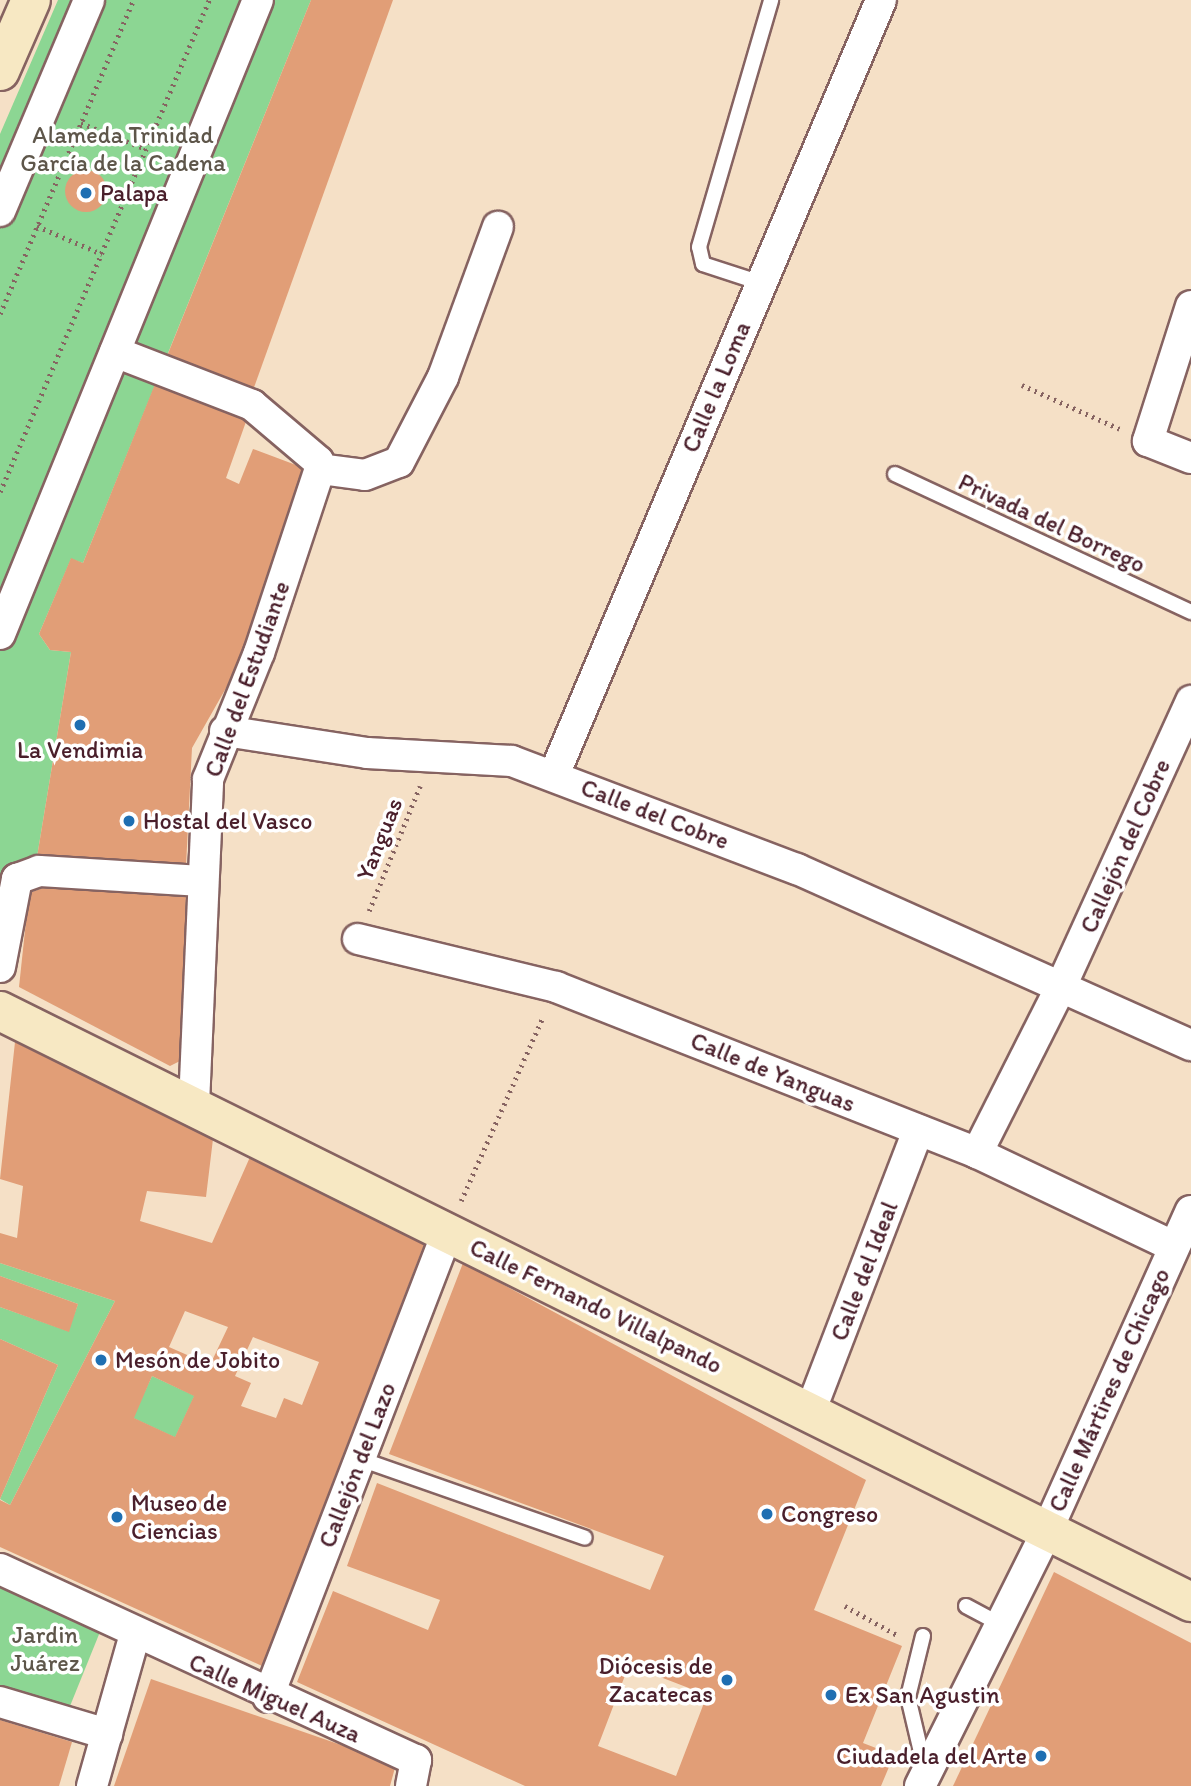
<!DOCTYPE html>
<meta charset="utf-8">
<style>
body{margin:0}
#map{position:relative;width:1191px;height:1786px;overflow:hidden;background:#f5e0c6;font-family:Itim,sans-serif}
div>[style]{position:absolute}
[style*='--x']{left:calc(var(--x)*1px);top:calc(var(--y)*1px);width:calc(var(--w)*1px);rotate:calc(var(--a)*1deg)}
.green>*{inset:0;background:#8cd693;transform-origin:0 0}
.building>*{inset:0;background:#e19e77}
.round{border-radius:50%}
.path>*{height:4.5px;margin-top:-2.25px;transform-origin:0;background:repeating-linear-gradient(90deg,#866361 0 2px,transparent 0 7px)}
.roads{filter:drop-shadow(2px 0 #866361) drop-shadow(-2px 0 #866361) drop-shadow(0 2px #866361) drop-shadow(0 -2px #866361)}
.lane>*{height:14px;margin:-7px;padding:0 7px;transform-origin:7px;border-radius:7px;background:#fff}
.street>*{height:30px;margin:-15px;padding:0 15px;transform-origin:15px;border-radius:15px;background:#fff}
.secondary>*{height:38px;margin:-19px;padding:0 19px;transform-origin:19px;border-radius:19px;background:#f7e8c3}
.dots>*{width:19px;height:19px;translate:-50% -50%;box-sizing:border-box;border:4px solid #fff;border-radius:50%}
span{translate:-50% -50%;white-space:nowrap;text-align:center;line-height:1.15;-webkit-text-stroke:7px #fff;paint-order:stroke}
.park-label{font-size:24px;color:#5e564a}
.poi-label{font-size:24px;color:#4a1f2b}
.left{translate:0 -50%;text-align:left}
.right{translate:-100% -50%;text-align:right}
.street-label{font-size:24px;color:#4a1f2b}
</style>
<div id="map">
<div class="green">
<div style="clip-path:polygon(58px 0,311px 0,83px 563px,71px 559px,39px 634px,50px 650px,71px 652px,37px 857px,0 904px,0 134px)"></div>
<div style="clip-path:polygon(0 1263px,115px 1301px,10px 1505px,0 1499px,58px 1365px,0 1339px,0 1307px,68px 1331px,78px 1304px,0 1276px)"></div>
<div style="left:152px;top:1376px;width:47px;height:46px;rotate:25deg"></div>
<div style="clip-path:polygon(0 1581px,104px 1622px,68px 1711px,0 1689px)"></div>
</div>
<div class="building">
<div style="clip-path:polygon(311px 0,393px 0,252px 393px,165px 361px)"></div>
<div class="round" style="left:65px;top:170px;width:42px;height:42px"></div>
<div style="clip-path:polygon(155px 384px,248px 416px,226px 478px,239px 484px,253px 449px,312px 471px,243px 658px,192px 748px,186px 866px,37px 857px,71px 652px,50px 650px,39px 634px,71px 558px,83px 563px)"></div>
<div style="clip-path:polygon(46px 887px,186px 892px,182px 1060px,170px 1066px,19px 987px,29px 893px)"></div>
<div style="clip-path:polygon(evenodd,15px 1042px,213px 1139px,206px 1197px,147px 1191px,140px 1221px,212px 1243px,250px 1157px,425px 1242px,262px 1666px,0 1547px,0 1500px,10px 1505px,115px 1301px,0 1263px,0 1233px,17px 1238px,23px 1186px,0 1179px,15px 1042px,185px 1311px,228px 1327px,210px 1365px,169px 1347px,185px 1311px,15px 1042px,253px 1337px,319px 1362px,302px 1405px,284px 1398px,276px 1418px,241px 1406px,251px 1383px,235px 1376px,253px 1337px,15px 1042px,152px 1376px,194px 1396px,175px 1437px,134px 1418px,152px 1376px)"></div>
<div style="clip-path:polygon(evenodd,463px 1263px,866px 1480px,814px 1610px,902px 1646px,863px 1743px,894px 1755px,881px 1786px,525px 1786px,297px 1682px,333px 1591px,428px 1630px,440px 1600px,347px 1566px,377px 1483px,650px 1590px,664px 1556px,389px 1454px,463px 1263px,629px 1665px,707px 1695px,676px 1776px,598px 1746px,629px 1665px)"></div>
<div style="clip-path:polygon(0 1276px,78px 1304px,69px 1332px,0 1307px)"></div>
<div style="clip-path:polygon(0 1339px,58px 1365px,0 1499px)"></div>
<div style="clip-path:polygon(1054px 1572px,1191px 1643px,1191px 1786px,953px 1786px)"></div>
<div style="clip-path:polygon(151px 1679px,396px 1764px,390px 1786px,114px 1786px)"></div>
<div style="clip-path:polygon(0 1720px,72px 1742px,59px 1786px,0 1786px)"></div>
</div>
<div class="path">
<div style="--x:81;--y:123;--w:70;--a:21.8"></div>
<div style="--x:37;--y:226;--w:71;--a:23.3"></div>
<div style="--x:0;--y:314;--w:341;--a:-67"></div>
<div style="--x:1022;--y:385;--w:107;--a:24.2"></div>
<div style="--x:0;--y:492;--w:535;--a:-66.98"></div>
<div style="--x:369;--y:911;--w:135;--a:-67.8"></div>
<div style="--x:461;--y:1201;--w:201;--a:-66"></div>
<div style="--x:845;--y:1606;--w:62;--a:29.1"></div>
</div>
<div class="roads">
<div class="lane">
<div style="--x:761;--y:283;--w:61;--a:-161.9"></div>
<div style="--x:703;--y:264;--w:17;--a:-103"></div>
<div style="--x:699;--y:247;--w:257;--a:-73.7"></div>
<div style="--x:895;--y:474;--w:327;--a:25"></div>
<div style="--x:360;--y:1459;--w:238;--a:19.3"></div>
<div style="--x:966;--y:1606;--w:38;--a:28"></div>
<div style="--x:923;--y:1636;--w:63;--a:103.8"></div>
<div style="--x:908;--y:1697;--w:74;--a:76.7"></div>
</div>
<div class="street">
<div style="--x:0;--y:211;--w:229;--a:-67.1"></div>
<div style="--x:1191;--y:306;--w:142;--a:107.7"></div>
<div style="--x:1148;--y:441;--w:46;--a:21.6"></div>
<div style="--x:115;--y:352;--w:147;--a:21.1"></div>
<div style="--x:252;--y:405;--w:87;--a:40.3"></div>
<div style="--x:318;--y:461;--w:8;--a:76"></div>
<div style="--x:320;--y:469;--w:45;--a:7.6"></div>
<div style="--x:365;--y:475;--w:36;--a:-21"></div>
<div style="--x:399;--y:462;--w:96;--a:-62.6"></div>
<div style="--x:443;--y:377;--w:160;--a:-69.9"></div>
<div style="--x:0;--y:634;--w:684;--a:-67.86"></div>
<div style="--x:225;--y:731;--w:144;--a:8.8"></div>
<div style="--x:367;--y:753;--w:145;--a:3.2"></div>
<div style="--x:512;--y:761;--w:305;--a:20.8"></div>
<div style="--x:797;--y:869;--w:432;--a:24.1"></div>
<div style="--x:554;--y:775;--w:841;--a:-67.12"></div>
<div style="--x:358;--y:939;--w:204;--a:13.6"></div>
<div style="--x:556;--y:987;--w:453;--a:21.5"></div>
<div style="--x:977;--y:1153;--w:217;--a:25.4"></div>
<div style="--x:0;--y:967;--w:90;--a:-79.1"></div>
<div style="--x:17;--y:879;--w:23;--a:-20"></div>
<div style="--x:39;--y:871;--w:164;--a:3.5"></div>
<div style="--x:194;--y:1104;--w:325;--a:-87.5"></div>
<div style="--x:208;--y:779;--w:136;--a:-68"></div>
<div style="--x:259;--y:653;--w:194;--a:-71.7"></div>
<div style="--x:977;--y:1153;--w:182;--a:-63.2"></div>
<div style="--x:1059;--y:991;--w:319;--a:-65.5"></div>
<div style="--x:810;--y:1412;--w:302;--a:-69"></div>
<div style="--x:0;--y:1569;--w:458;--a:24.7"></div>
<div style="--x:416;--y:1760;--w:26;--a:101"></div>
<div style="--x:268;--y:1697;--w:497;--a:-68.9"></div>
<div style="--x:0;--y:1702;--w:112;--a:16.7"></div>
<div style="--x:92;--y:1786;--w:158;--a:-74.2"></div>
<div style="--x:920;--y:1786;--w:283;--a:-63.5"></div>
<div style="--x:1046;--y:1533;--w:353;--a:-65.8"></div>
</div>
<div class="secondary">
<div style="--x:0;--y:71;--w:77;--a:-66.4"></div>
<div style="--x:0;--y:1011;--w:1330;--a:26.39"></div>
</div>
</div>
<div class="dots">
<div style="left:86px;top:193px;background:#1f6fb2"></div>
<div style="left:80px;top:725px;background:#1f6fb2"></div>
<div style="left:129px;top:821px;background:#1f6fb2"></div>
<div style="left:101px;top:1360px;background:#1f6fb2"></div>
<div style="left:767px;top:1514px;background:#1f6fb2"></div>
<div style="left:117px;top:1517px;background:#1f6fb2"></div>
<div style="left:727px;top:1680px;background:#1f6fb2"></div>
<div style="left:831px;top:1695px;background:#1f6fb2"></div>
<div style="left:1041px;top:1756px;background:#1f6fb2"></div>
</div>
<div class="park-label">
<span style="left:123px;top:149px">Alameda Trinidad<br>García de la Cadena</span>
<span style="left:45px;top:1649px">Jardin<br>Juárez</span>
</div>
<div class="poi-label">
<span class="left" style="left:100px;top:193px">Palapa</span>
<span style="left:80px;top:750px">La Vendimia</span>
<span class="left" style="left:143px;top:821px">Hostal del Vasco</span>
<span class="left" style="left:115px;top:1360px">Mesón de Jobito</span>
<span class="left" style="left:131px;top:1517px">Museo de<br>Ciencias</span>
<span class="left" style="left:781px;top:1514px">Congreso</span>
<span class="right" style="left:713px;top:1680px">Diócesis de<br>Zacatecas</span>
<span class="left" style="left:845px;top:1695px">Ex San Agustin</span>
<span class="right" style="left:1027px;top:1756px">Ciudadela del Arte</span>
</div>
<div class="street-label">
<span style="left:716px;top:387px;rotate:-67deg">Calle la Loma</span>
<span style="left:1052px;top:523px;rotate:25deg">Privada del Borrego</span>
<span style="left:247px;top:679px;rotate:-70deg">Calle del Estudiante</span>
<span style="left:655px;top:814px;rotate:21deg">Calle del Cobre</span>
<span style="left:379px;top:839px;rotate:-68deg">Yanguas</span>
<span style="left:1125px;top:846px;rotate:-66deg">Callejón del Cobre</span>
<span style="left:773px;top:1072px;rotate:22deg">Calle de Yanguas</span>
<span style="left:864px;top:1271px;rotate:-69deg">Calle del Ideal</span>
<span style="left:596px;top:1306px;rotate:26deg">Calle Fernando Villalpando</span>
<span style="left:1109px;top:1390px;rotate:-66deg">Calle Mártires de Chicago</span>
<span style="left:357px;top:1465px;rotate:-69deg">Callejón del Lazo</span>
<span style="left:275px;top:1698px;rotate:24deg">Calle Miguel Auza</span>
</div>
</div>
